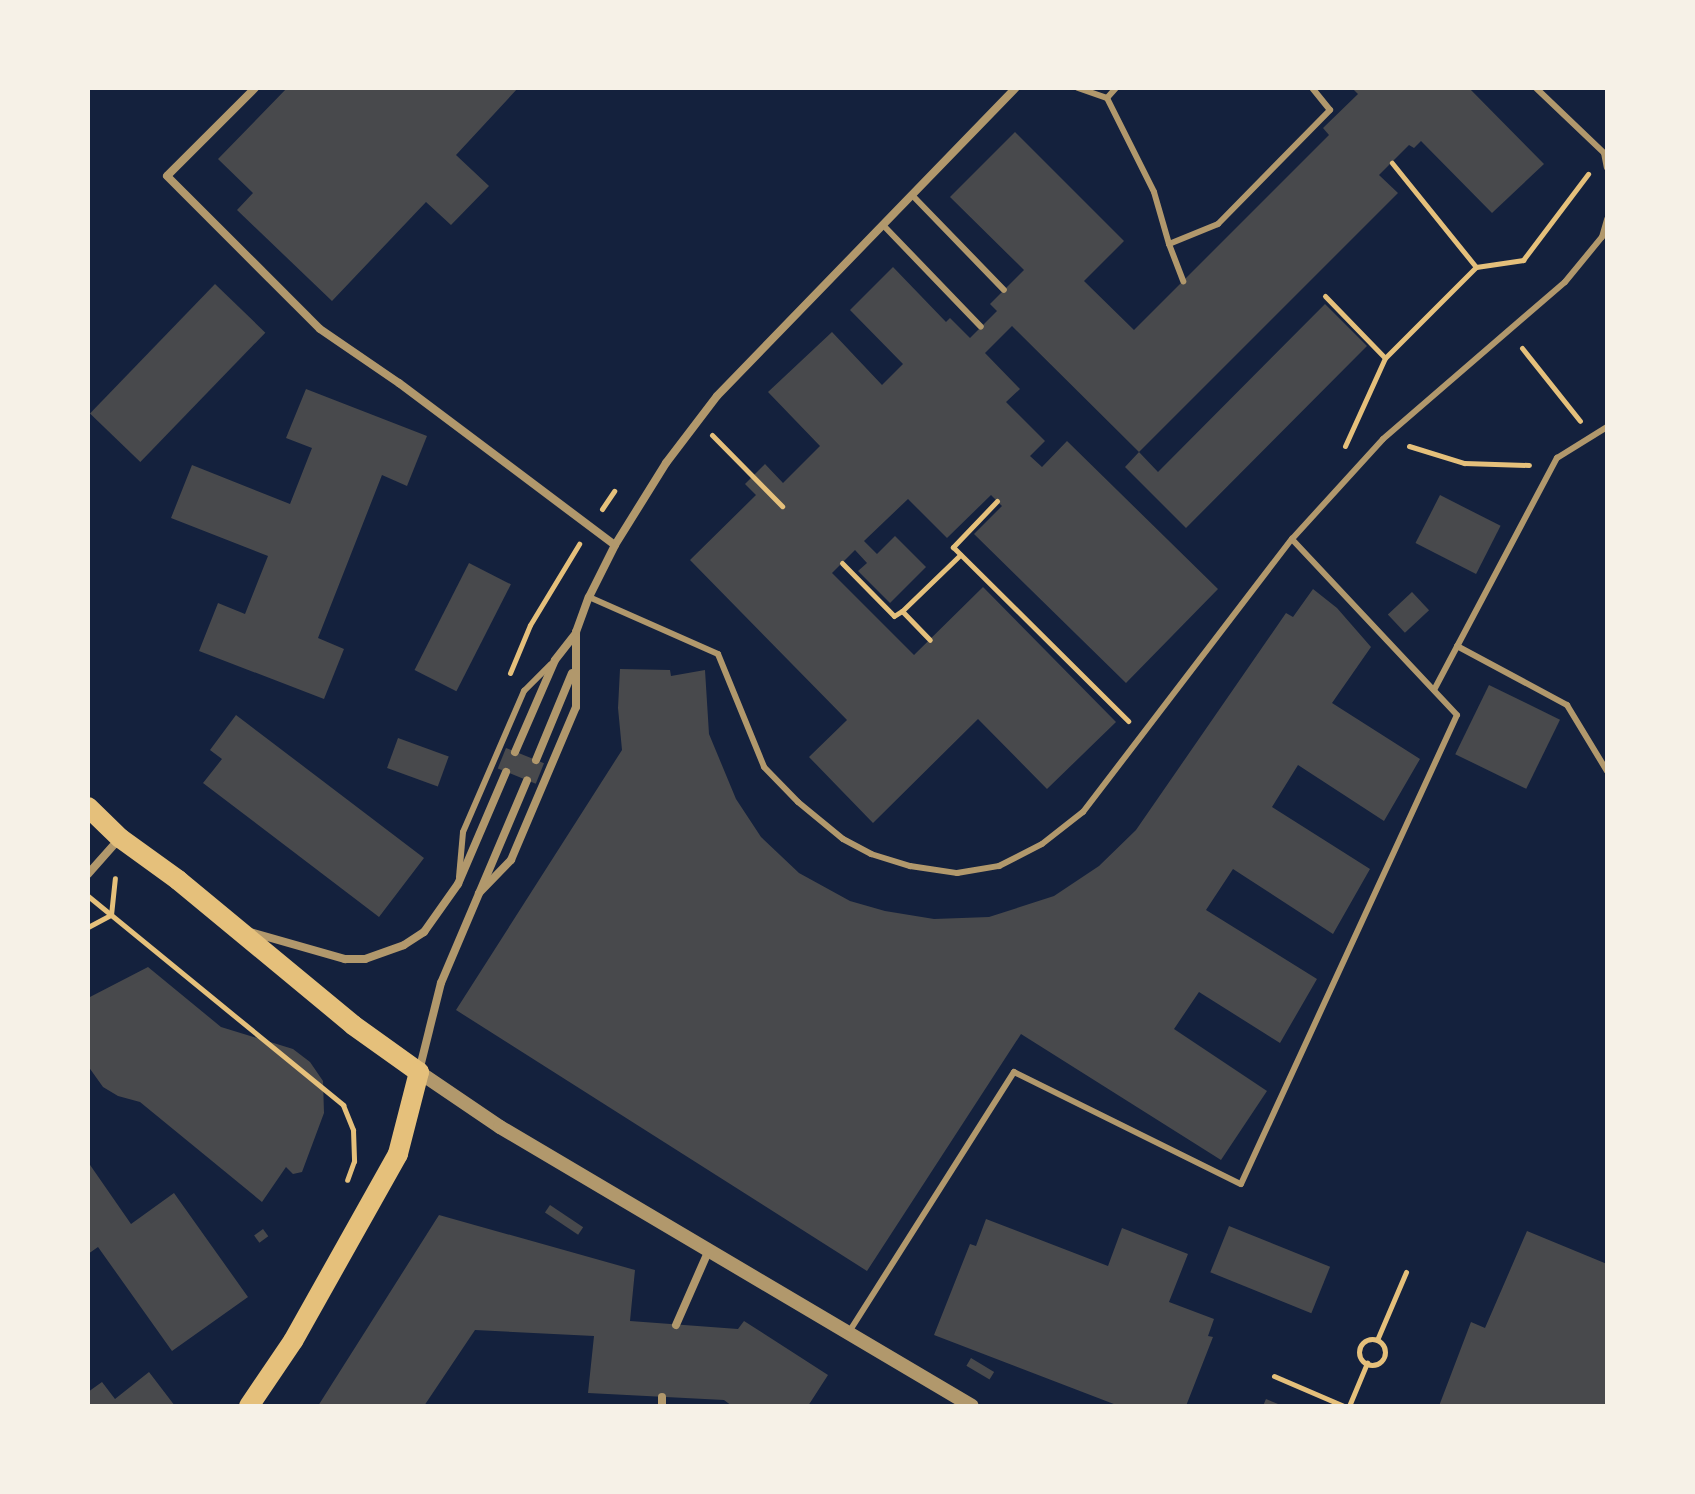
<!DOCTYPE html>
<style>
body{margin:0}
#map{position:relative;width:1695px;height:1494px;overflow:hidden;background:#14213d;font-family:"Public Sans",sans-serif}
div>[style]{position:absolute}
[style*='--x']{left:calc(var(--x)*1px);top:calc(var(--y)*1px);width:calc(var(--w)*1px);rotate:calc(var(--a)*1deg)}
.building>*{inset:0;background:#48494c;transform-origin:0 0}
.path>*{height:5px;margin:-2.5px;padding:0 2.5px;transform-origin:2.5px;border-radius:2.5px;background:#e5c07b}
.path>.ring{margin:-2.5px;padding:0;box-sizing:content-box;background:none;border:5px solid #e5c07b;border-radius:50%}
.service>*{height:6px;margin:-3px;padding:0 3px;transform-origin:3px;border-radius:3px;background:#b1986c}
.minor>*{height:8px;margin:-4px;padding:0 4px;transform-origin:4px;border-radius:4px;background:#b1986c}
.tertiary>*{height:14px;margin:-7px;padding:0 7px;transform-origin:7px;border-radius:7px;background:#b1986c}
.primary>*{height:20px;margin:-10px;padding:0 10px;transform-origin:10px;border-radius:10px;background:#e5c07b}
span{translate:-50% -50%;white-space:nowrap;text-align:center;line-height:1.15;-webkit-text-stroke:6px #f6f1e7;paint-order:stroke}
.frame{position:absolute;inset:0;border:90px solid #f6f1e7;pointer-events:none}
</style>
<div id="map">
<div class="building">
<div style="clip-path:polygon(287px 88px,518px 88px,456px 155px,489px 186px,451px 225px,426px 202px,332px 301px,237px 210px,253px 193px,218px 159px)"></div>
<div style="clip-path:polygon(1352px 88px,1469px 88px,1544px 164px,1492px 213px,1421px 141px,1414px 148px,1409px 145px,1379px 175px,1398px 193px,1139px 452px,1012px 326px,985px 353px,1020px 389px,1006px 402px,1045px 441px,1030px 456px,1042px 467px,1067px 441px,1218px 589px,1126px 683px,974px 534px,1002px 506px,991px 495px,947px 538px,908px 499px,864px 541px,877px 554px,895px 536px,926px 567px,890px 603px,858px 571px,867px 563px,855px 550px,832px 573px,914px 655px,983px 587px,1116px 722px,1047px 789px,978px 719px,873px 823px,809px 757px,847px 720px,690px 560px,756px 495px,745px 484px,765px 464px,783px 483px,820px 446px,768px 392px,832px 332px,882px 385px,903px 364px,850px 310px,893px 267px,946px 322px,950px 318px,970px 338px,997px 311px,990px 304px,1024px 270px,950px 197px,1015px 132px,1124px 241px,1084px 281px,1134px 330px,1329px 135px,1323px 128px,1358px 94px)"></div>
<div style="left:215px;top:284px;width:70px;height:180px;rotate:44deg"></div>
<div style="clip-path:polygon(1325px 304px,1367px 346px,1186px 528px,1125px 467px,1139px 452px,1158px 472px)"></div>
<div style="clip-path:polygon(306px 389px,427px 436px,407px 486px,382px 475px,351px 554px,318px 638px,344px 649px,324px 699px,199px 651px,218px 603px,245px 614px,268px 556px,171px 518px,192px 465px,290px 504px,312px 448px,286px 438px)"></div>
<div style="left:1440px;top:495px;width:68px;height:54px;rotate:27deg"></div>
<div style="left:469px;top:563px;width:47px;height:120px;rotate:27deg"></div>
<div style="clip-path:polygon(1313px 589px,1337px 608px,1371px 647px,1332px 703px,1420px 759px,1384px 821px,1298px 765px,1272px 807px,1370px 869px,1333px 934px,1233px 869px,1206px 910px,1317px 979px,1280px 1043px,1199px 992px,1174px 1029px,1267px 1091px,1221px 1160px,1021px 1034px,867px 1271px,456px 1010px,622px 750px,618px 708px,620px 669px,670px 670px,671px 676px,705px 670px,709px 734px,736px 799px,761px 837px,799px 873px,850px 901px,885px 911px,934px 919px,989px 917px,1054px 896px,1099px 866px,1136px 830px,1286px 613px,1293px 617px)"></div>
<div style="left:1412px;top:592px;width:25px;height:33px;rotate:47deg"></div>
<div style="left:1489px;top:685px;width:79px;height:77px;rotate:26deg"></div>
<div style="clip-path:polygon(236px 715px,424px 858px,379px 917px,203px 783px,222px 759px,210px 750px)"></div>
<div style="left:398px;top:738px;width:54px;height:32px;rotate:20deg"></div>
<div style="left:506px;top:748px;width:41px;height:22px;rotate:22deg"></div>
<div style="clip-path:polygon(148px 967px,221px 1027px,293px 1049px,310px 1062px,323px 1081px,324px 1113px,302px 1172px,293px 1174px,286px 1167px,262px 1202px,140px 1102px,118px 1096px,103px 1087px,88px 1066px,88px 998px)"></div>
<div style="clip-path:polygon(88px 1162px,131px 1224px,174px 1193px,248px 1297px,172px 1351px,98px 1247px,88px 1254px)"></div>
<div style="left:550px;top:1205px;width:40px;height:9px;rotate:34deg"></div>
<div style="clip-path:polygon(439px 1215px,635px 1270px,630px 1321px,738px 1329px,744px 1321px,828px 1375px,808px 1406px,732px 1406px,724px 1400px,588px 1393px,594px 1336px,475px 1330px,424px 1406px,318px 1406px)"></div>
<div style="clip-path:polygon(986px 1219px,1108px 1266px,1122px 1228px,1188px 1254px,1169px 1302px,1214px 1319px,1208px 1336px,1213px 1337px,1186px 1406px,1119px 1406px,934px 1335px,970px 1244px,976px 1246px)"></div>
<div style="left:1229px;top:1226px;width:109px;height:50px;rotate:22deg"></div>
<div style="left:263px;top:1229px;width:9px;height:11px;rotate:54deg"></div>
<div style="clip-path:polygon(1527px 1231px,1607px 1264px,1607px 1406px,1439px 1406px,1471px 1322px,1485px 1328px)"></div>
<div style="left:971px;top:1358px;width:27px;height:9px;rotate:31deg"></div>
<div style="clip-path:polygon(149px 1372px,175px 1406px,88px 1406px,88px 1392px,102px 1382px,115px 1399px)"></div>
<div style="clip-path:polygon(1266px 1399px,1283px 1406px,1263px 1406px)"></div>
</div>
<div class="path">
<div style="--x:1476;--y:267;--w:48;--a:-8.5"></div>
<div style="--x:1523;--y:260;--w:108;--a:-52.9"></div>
<div style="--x:1325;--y:296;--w:86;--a:45.9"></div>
<div style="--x:1522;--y:348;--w:93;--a:51.5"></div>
<div style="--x:712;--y:435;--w:100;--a:45.4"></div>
<div style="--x:1345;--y:446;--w:97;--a:-65.6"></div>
<div style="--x:1385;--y:358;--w:129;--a:-45"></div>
<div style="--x:1476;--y:267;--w:134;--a:-128.9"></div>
<div style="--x:1409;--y:446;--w:58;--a:17.2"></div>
<div style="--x:1464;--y:463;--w:65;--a:1.8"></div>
<div style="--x:997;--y:501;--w:64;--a:133.7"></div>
<div style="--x:953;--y:547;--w:247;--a:44.8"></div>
<div style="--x:602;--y:509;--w:22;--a:-56"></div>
<div style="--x:842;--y:563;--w:74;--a:45.5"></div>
<div style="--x:894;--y:616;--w:9;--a:-32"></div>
<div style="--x:902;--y:611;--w:40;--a:46"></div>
<div style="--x:902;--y:611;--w:81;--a:-44"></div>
<div style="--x:510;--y:673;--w:52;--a:-67.4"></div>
<div style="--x:530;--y:625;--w:95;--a:-58.8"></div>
<div style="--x:88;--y:896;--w:330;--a:39.3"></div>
<div style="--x:343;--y:1105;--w:27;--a:68"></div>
<div style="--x:353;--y:1130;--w:31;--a:88"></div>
<div style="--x:354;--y:1161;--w:20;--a:110"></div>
<div style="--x:111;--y:915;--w:37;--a:-84"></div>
<div style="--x:88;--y:927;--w:26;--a:-28"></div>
<div class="ring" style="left:1359px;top:1339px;width:21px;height:21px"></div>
<div style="--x:1377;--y:1340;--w:74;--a:-66.9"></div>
<div style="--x:1274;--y:1376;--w:76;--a:23.2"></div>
<div style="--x:1349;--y:1406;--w:47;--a:-67.3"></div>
</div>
<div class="service">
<div style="--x:1078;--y:88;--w:31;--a:19"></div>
<div style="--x:1107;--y:98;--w:13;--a:-48"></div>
<div style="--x:1536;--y:88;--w:94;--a:43.7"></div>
<div style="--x:1604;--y:153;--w:15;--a:79"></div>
<div style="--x:1107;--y:98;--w:105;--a:63.4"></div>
<div style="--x:1154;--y:192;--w:54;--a:73.9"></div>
<div style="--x:1169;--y:244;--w:53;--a:-22.2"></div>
<div style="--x:1218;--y:224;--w:160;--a:-45.5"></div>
<div style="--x:1330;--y:110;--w:28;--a:-129"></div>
<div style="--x:912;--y:195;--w:132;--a:45.9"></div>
<div style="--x:883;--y:225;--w:141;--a:46.1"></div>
<div style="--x:1169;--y:244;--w:40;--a:69"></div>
<div style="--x:589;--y:597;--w:141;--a:23.8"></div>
<div style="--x:718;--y:654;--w:122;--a:67.8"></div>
<div style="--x:764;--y:767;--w:49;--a:45.8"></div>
<div style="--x:798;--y:802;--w:58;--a:39.4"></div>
<div style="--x:843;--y:839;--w:32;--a:28"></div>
<div style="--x:871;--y:854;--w:41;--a:17.1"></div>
<div style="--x:910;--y:866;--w:48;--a:8.5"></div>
<div style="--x:957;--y:873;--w:43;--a:-9.5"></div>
<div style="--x:999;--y:866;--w:48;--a:-27.1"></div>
<div style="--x:1042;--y:844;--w:52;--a:-38"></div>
<div style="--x:1083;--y:812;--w:344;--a:-52.6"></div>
<div style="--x:1292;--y:539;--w:135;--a:-47.7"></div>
<div style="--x:1383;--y:439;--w:240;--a:-40.8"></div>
<div style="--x:1565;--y:282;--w:58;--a:-50.6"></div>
<div style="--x:1602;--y:237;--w:19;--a:-74"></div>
<div style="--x:1457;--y:646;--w:125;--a:28.2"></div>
<div style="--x:1567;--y:705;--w:77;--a:58.8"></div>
<div style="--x:1434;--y:690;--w:263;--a:-62.1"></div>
<div style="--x:1557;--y:458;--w:59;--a:-31.8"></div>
<div style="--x:459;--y:877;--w:45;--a:-84.9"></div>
<div style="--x:463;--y:832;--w:154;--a:-66.6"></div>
<div style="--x:524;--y:691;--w:38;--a:-45"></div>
<div style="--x:849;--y:1332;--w:308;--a:-57.6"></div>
<div style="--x:1014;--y:1072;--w:253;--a:26.3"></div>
<div style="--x:1241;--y:1184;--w:516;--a:-65.27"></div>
<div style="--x:1457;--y:715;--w:241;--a:-133.2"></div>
</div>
<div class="minor">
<div style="--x:255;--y:88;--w:124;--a:135"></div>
<div style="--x:167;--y:176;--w:216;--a:45"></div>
<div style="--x:320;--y:329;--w:96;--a:34.4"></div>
<div style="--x:399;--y:383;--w:270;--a:36.9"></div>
<div style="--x:515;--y:752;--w:100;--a:-66.5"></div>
<div style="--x:555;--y:660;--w:34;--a:-52"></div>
<div style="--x:536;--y:760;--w:94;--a:-67.5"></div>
<div style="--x:88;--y:874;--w:47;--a:-48.5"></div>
<div style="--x:479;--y:893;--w:46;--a:-45.9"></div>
<div style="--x:511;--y:860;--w:166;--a:-67"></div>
<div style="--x:576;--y:707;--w:75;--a:-90"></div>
<div style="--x:576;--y:632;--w:37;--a:-70"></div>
<div style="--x:589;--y:597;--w:58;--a:-63.4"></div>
<div style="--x:615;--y:545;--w:97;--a:-58.1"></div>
<div style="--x:666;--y:463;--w:84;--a:-52.7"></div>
<div style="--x:717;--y:396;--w:429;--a:-45.9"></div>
<div style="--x:250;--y:932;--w:99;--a:15.9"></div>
<div style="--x:345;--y:959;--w:20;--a:0"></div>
<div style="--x:365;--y:959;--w:41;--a:-19.7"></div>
<div style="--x:404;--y:945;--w:24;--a:-33"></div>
<div style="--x:424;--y:932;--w:59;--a:-54.7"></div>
<div style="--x:458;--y:884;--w:122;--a:-66.8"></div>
<div style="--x:419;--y:1071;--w:91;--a:-76"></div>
<div style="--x:441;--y:983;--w:220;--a:-67"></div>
<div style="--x:676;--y:1325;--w:80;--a:-66.3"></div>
<div style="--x:662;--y:1406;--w:9;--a:-90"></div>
</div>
<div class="tertiary">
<div style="--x:419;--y:1072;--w:98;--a:34.2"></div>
<div style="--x:500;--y:1127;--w:548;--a:30.59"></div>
</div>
<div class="primary">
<div style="--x:88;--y:807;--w:45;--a:44.1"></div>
<div style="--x:120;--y:838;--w:72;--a:35.9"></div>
<div style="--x:178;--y:880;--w:227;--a:39.6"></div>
<div style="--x:353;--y:1025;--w:81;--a:35.5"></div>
<div style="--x:419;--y:1072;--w:85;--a:104.4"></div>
<div style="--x:398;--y:1154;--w:214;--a:119.3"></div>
<div style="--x:293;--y:1341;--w:78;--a:124.1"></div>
</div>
<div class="frame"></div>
</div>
